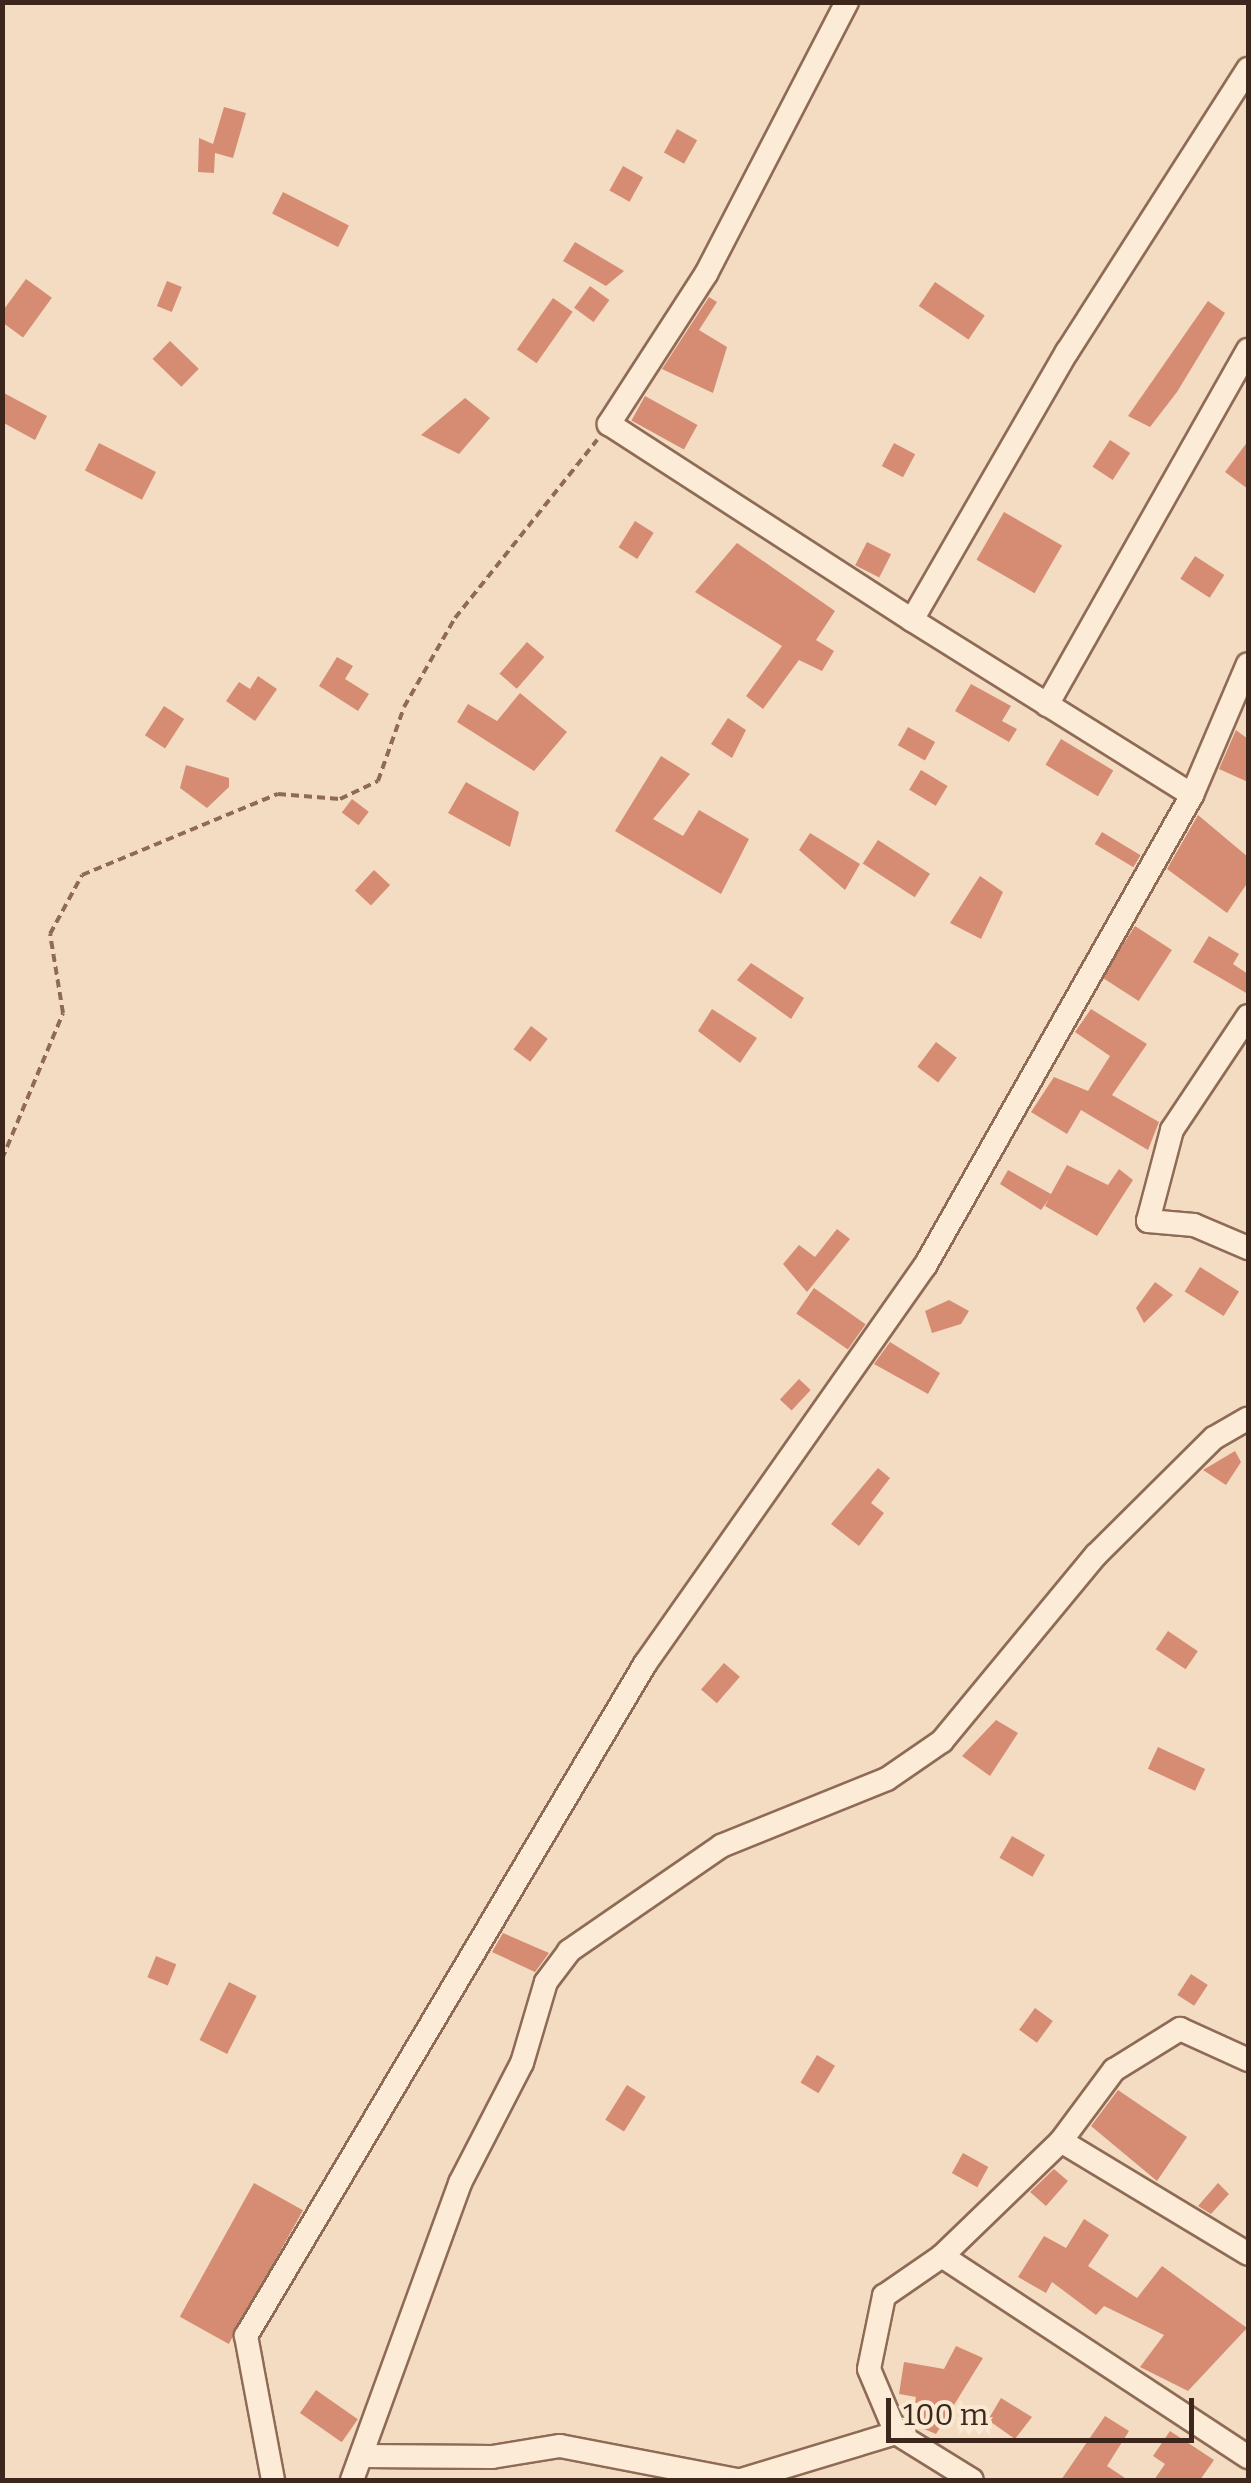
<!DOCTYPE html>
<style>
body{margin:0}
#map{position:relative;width:1251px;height:2483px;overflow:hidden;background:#f3dcc2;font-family:Bitter,serif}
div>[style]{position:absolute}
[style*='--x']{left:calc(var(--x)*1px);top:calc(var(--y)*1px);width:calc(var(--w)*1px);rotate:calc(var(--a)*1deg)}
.building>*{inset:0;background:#d58c73;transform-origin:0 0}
.path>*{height:4px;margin-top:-2px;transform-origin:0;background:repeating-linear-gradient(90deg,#8f6b56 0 8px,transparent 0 13px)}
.roads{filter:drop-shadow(2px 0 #8f6b56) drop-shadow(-2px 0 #8f6b56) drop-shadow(0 2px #8f6b56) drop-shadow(0 -2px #8f6b56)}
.minor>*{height:22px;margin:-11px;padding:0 11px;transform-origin:11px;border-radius:11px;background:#fcebd6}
span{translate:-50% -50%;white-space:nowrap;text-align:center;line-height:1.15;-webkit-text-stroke:9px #f9e8d2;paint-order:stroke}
.frame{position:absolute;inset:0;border:5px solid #3d271c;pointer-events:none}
.scale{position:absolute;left:886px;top:2398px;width:308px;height:45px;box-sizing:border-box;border:5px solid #3d271c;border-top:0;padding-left:12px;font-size:30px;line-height:35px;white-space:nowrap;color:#3d271c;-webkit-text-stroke:8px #f9e8d2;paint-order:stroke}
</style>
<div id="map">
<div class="building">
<div style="clip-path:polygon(224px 107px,246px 113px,233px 158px,215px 153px,214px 173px,198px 172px,199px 138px,213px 144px)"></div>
<div style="left:677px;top:129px;width:23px;height:27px;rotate:29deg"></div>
<div style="left:623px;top:166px;width:23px;height:28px;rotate:29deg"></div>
<div style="left:283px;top:192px;width:74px;height:24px;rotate:27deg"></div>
<div style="clip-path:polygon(575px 242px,624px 271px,606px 286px,563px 261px)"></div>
<div style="left:26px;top:279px;width:32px;height:49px;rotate:36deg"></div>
<div style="left:167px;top:281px;width:16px;height:27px;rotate:22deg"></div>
<div style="left:935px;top:282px;width:60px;height:29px;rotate:34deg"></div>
<div style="left:590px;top:286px;width:24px;height:27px;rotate:36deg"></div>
<div style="clip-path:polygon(709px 297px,717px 302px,699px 330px,727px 347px,713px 393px,662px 369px)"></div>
<div style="left:553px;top:298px;width:24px;height:63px;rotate:35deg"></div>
<div style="clip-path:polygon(1208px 301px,1225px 313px,1177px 392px,1150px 427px,1128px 416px)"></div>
<div style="left:170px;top:341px;width:40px;height:25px;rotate:44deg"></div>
<div style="clip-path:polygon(2px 392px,47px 416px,35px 440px,2px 422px)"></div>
<div style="left:645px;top:396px;width:60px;height:28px;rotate:29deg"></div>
<div style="clip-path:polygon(465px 398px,490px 418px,459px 454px,421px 435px)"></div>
<div style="left:1110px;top:440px;width:24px;height:32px;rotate:33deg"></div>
<div style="clip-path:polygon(1248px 441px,1248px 489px,1225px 472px)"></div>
<div style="left:99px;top:443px;width:64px;height:31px;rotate:27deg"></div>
<div style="left:894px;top:443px;width:24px;height:26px;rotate:28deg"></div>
<div style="left:1004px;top:512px;width:67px;height:55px;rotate:30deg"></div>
<div style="left:635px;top:521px;width:22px;height:31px;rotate:32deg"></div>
<div style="left:867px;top:542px;width:27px;height:26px;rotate:27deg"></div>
<div style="clip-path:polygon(737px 543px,835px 611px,816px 640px,834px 651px,822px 671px,799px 660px,763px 709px,746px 696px,782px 646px,695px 592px)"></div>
<div style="left:1195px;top:556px;width:35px;height:27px;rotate:33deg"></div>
<div style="left:527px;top:642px;width:23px;height:42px;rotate:41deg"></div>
<div style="clip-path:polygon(337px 657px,353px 666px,345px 679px,369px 694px,358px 711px,319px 686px)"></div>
<div style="clip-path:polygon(258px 676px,277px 689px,255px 721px,226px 701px,239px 682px,250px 689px)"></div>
<div style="clip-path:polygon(971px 684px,1011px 706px,1002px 721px,1017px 729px,1009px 742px,955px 711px)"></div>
<div style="clip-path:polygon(520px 693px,567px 732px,534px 771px,457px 722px,468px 704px,497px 721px)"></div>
<div style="left:164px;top:706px;width:24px;height:35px;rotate:33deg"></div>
<div style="clip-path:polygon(728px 718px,746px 730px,732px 758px,711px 744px)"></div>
<div style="left:908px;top:727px;width:31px;height:21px;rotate:29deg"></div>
<div style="clip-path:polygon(1236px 730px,1248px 739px,1248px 782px,1219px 769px)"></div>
<div style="left:1061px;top:739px;width:61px;height:30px;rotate:31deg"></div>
<div style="clip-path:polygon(661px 756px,690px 774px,653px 819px,683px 836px,699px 810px,749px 839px,721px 894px,615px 831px)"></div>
<div style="clip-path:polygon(186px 765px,229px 778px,229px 787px,207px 808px,180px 788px)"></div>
<div style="left:921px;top:770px;width:31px;height:23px;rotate:31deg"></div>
<div style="clip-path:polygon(466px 782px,519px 812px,510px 847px,448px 813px)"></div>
<div style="left:352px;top:799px;width:21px;height:17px;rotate:37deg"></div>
<div style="clip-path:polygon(1198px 815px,1248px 857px,1248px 882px,1227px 913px,1167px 869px)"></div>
<div style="left:1102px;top:832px;width:45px;height:14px;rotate:31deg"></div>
<div style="clip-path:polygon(810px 833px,860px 864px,845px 890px,799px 850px)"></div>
<div style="left:878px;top:840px;width:62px;height:28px;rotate:33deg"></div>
<div style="left:374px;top:870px;width:22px;height:28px;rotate:43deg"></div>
<div style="clip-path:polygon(980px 876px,1003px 892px,981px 939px,950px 923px)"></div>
<div style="left:1135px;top:926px;width:44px;height:61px;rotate:33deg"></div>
<div style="clip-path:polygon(1209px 936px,1239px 954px,1233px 964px,1248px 974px,1248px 994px,1193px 962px)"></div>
<div style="clip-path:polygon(751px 963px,804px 998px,791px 1019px,737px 980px)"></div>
<div style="clip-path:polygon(712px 1009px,757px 1038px,740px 1063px,698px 1031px)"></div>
<div style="clip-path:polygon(1091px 1009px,1147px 1044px,1112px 1095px,1159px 1122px,1148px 1150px,1081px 1110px,1067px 1134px,1031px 1112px,1054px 1077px,1088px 1091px,1110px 1056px,1075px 1032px)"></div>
<div style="left:531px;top:1026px;width:21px;height:29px;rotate:37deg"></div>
<div style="left:936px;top:1042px;width:26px;height:31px;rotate:37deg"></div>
<div style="clip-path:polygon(1067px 1165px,1108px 1185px,1119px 1169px,1133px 1180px,1097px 1236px,1045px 1206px,1049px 1199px,1041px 1210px,1000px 1184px,1008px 1170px,1051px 1194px)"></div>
<div style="clip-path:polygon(837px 1229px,850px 1239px,807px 1292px,783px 1264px,799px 1245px,815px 1257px)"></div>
<div style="left:1200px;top:1267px;width:46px;height:29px;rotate:32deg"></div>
<div style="clip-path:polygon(1155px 1282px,1173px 1295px,1144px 1323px,1136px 1308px)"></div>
<div style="left:814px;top:1288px;width:63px;height:31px;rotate:35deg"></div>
<div style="clip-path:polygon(949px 1300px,969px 1311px,961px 1324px,932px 1333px,925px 1311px)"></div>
<div style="clip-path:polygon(890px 1342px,940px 1373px,928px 1394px,874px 1364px)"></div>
<div style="left:799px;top:1379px;width:16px;height:28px;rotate:43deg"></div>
<div style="clip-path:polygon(1235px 1451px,1241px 1462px,1226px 1485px,1203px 1470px)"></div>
<div style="clip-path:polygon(878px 1468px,890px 1478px,871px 1503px,884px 1513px,859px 1546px,831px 1524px)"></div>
<div style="left:1168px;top:1631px;width:36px;height:22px;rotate:34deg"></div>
<div style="left:724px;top:1663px;width:21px;height:35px;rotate:41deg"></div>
<div style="clip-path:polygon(996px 1720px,1018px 1733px,990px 1776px,962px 1756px)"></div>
<div style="left:1158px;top:1747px;width:52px;height:24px;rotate:25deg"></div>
<div style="left:1012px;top:1836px;width:38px;height:25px;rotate:30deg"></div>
<div style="clip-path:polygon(503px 1933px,549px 1953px,535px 1972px,492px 1952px)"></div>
<div style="left:156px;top:1956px;width:22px;height:23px;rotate:22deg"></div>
<div style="left:1191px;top:1974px;width:20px;height:25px;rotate:33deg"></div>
<div style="left:229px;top:1982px;width:31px;height:65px;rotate:27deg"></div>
<div style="left:1035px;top:2008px;width:22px;height:27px;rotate:36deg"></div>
<div style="left:817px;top:2055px;width:21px;height:32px;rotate:31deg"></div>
<div style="left:627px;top:2085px;width:22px;height:41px;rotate:32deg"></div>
<div style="clip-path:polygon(1118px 2090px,1187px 2137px,1157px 2181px,1091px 2126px)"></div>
<div style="left:963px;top:2153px;width:29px;height:23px;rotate:29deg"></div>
<div style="clip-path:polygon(1054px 2169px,1068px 2181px,1046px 2206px,1030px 2192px)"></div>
<div style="left:254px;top:2183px;width:56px;height:153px;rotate:29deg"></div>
<div style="clip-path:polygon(1218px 2183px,1229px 2194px,1211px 2214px,1198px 2206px)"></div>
<div style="clip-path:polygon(1084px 2219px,1109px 2235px,1088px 2266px,1137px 2298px,1162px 2266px,1247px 2328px,1188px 2391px,1140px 2367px,1164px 2335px,1104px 2306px,1096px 2315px,1052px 2282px,1046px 2293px,1018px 2277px,1044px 2236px,1066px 2248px)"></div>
<div style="clip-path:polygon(956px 2346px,983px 2358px,936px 2434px,910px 2423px,916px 2397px,899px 2394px,904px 2362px,944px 2369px)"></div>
<div style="left:316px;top:2390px;width:51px;height:28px;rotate:35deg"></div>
<div style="clip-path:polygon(1001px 2398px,1032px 2417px,1015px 2439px,988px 2420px)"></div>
<div style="clip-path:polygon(1105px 2416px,1129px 2431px,1107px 2466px,1128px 2480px,1061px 2480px)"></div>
<div style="clip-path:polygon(1170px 2431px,1214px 2460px,1200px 2480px,1154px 2480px,1165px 2464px,1153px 2456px)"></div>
</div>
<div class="path">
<div style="--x:2;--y:1159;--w:158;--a:-67.3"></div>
<div style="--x:63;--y:1013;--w:80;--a:-99.3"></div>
<div style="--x:50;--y:934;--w:67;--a:-61.5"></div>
<div style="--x:82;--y:875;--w:212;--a:-22.5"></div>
<div style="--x:278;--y:794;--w:62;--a:4.6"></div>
<div style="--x:340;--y:799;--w:42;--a:-25.3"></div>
<div style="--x:378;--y:781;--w:78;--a:-70.6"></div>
<div style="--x:404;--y:707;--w:103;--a:-60.2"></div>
<div style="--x:455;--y:618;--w:228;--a:-51.4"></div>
</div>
<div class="roads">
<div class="minor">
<div style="--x:847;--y:2;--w:306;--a:117.4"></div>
<div style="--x:706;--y:274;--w:179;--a:122.9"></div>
<div style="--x:609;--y:424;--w:361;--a:32.9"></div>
<div style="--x:912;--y:620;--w:310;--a:-60"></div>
<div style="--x:1067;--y:352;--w:336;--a:-57.4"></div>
<div style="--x:912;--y:620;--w:330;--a:32"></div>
<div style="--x:1047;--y:705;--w:408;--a:-60.5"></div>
<div style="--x:1248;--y:1016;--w:137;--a:123.7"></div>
<div style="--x:1172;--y:1130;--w:94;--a:104.8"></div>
<div style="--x:1148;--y:1221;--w:46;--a:5"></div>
<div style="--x:1194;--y:1225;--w:59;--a:23.1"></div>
<div style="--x:1061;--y:2141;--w:89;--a:-53.3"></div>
<div style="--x:1114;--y:2070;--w:78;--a:-31.8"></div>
<div style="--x:1180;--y:2029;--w:75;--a:24.5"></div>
<div style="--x:942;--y:2256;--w:366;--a:33.3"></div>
<div style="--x:896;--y:2433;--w:69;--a:-112.9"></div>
<div style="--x:869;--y:2369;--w:75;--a:-78.4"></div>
<div style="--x:884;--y:2296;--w:70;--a:-34.6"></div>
<div style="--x:942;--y:2256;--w:165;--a:-44"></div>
<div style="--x:1061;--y:2141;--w:218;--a:31.1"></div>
<div style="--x:364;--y:2456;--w:128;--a:0.4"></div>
<div style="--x:492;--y:2457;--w:69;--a:-9.2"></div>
<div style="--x:560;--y:2446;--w:179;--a:10.9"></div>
<div style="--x:273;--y:2480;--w:147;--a:-100.6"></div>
<div style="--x:246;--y:2336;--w:782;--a:-59.3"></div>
<div style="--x:645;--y:1664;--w:487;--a:-54.9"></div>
<div style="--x:925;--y:1266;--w:541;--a:-60.45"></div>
<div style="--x:1192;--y:795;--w:142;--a:-66.9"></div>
<div style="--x:352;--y:2480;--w:316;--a:-70"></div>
<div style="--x:460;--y:2183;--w:135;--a:-62.7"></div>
<div style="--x:522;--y:2063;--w:84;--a:-73.5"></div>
<div style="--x:546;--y:1982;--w:39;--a:-53"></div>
<div style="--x:569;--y:1951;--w:185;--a:-34.6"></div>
<div style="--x:721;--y:1846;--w:179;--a:-22"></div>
<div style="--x:887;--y:1779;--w:67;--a:-34.6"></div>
<div style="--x:942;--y:1741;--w:241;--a:-50.4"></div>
<div style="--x:1096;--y:1555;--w:166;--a:-44.8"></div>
<div style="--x:1214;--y:1438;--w:39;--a:-30"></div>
<div style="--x:741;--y:2480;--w:162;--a:-16.9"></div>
<div style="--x:896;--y:2433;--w:89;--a:31.7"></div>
</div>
</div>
<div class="frame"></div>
<div class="scale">100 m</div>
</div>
